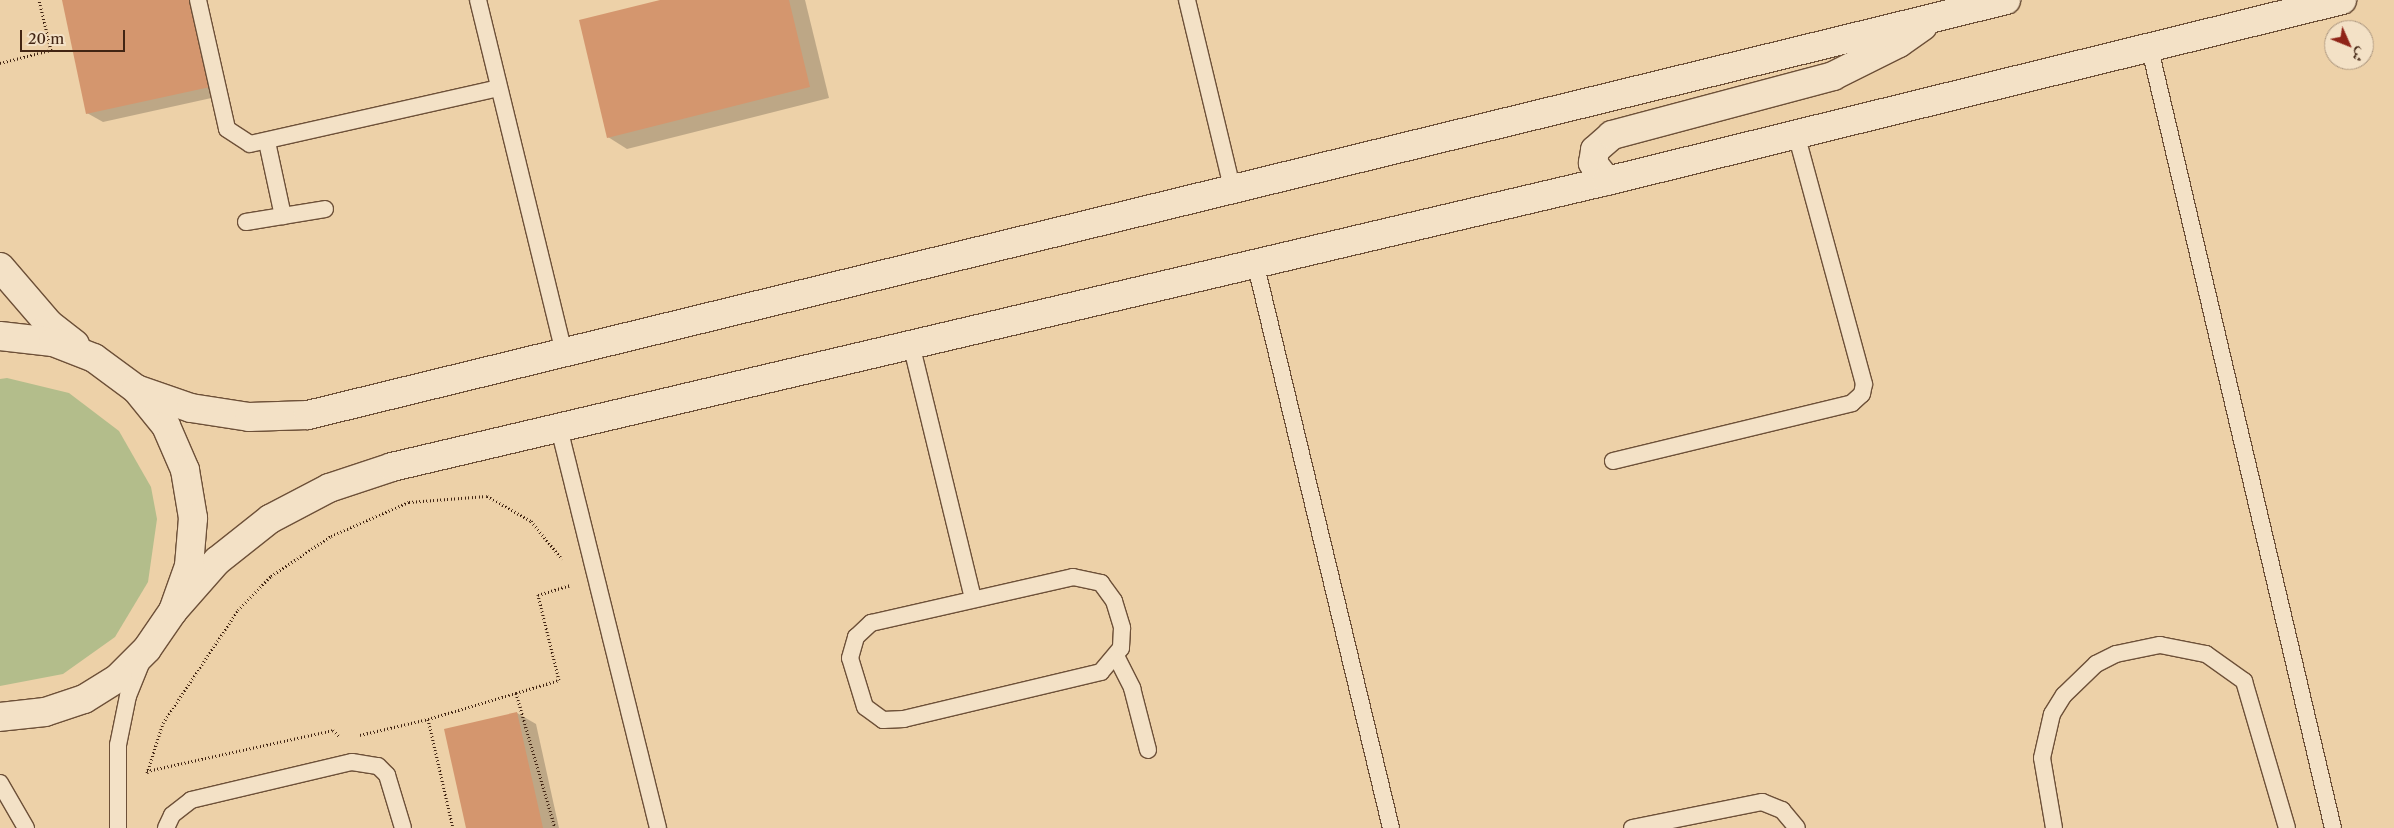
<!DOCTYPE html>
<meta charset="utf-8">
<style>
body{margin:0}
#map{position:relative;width:2394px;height:828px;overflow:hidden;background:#edd1a8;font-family:"Libre Caslon Text",Amiri,serif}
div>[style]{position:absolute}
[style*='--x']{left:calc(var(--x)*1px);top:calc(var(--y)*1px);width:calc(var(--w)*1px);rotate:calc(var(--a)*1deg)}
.green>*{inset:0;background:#b3bd8b}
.shadow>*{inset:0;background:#0003}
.building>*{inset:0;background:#d4966e}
.path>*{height:3px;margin-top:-1.5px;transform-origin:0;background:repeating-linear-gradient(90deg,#422513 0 1px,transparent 0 3.5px)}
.roads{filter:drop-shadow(1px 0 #6d5038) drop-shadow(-1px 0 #6d5038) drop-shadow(0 1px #6d5038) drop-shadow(0 -1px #6d5038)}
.lane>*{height:16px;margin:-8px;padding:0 8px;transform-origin:8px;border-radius:8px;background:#f3e1c6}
.street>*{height:28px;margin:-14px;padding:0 14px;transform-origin:14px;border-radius:14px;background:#f3e1c6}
span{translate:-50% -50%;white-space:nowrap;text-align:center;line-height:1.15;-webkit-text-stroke:4.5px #f3e1c6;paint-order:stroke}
.north{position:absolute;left:2324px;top:20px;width:50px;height:50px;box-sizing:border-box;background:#f3e1c6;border:1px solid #ac967e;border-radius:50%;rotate:134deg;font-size:14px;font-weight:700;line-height:20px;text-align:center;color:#422513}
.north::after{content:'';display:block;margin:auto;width:18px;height:22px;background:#8f2418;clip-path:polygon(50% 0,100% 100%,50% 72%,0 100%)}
.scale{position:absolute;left:20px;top:30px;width:105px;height:22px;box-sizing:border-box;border:2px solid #422513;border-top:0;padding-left:6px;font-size:15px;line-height:18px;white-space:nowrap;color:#422513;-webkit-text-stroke:4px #f3e1c6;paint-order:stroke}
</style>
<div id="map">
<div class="green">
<div style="clip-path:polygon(7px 378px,69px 393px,119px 431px,151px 487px,157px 519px,148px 582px,115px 637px,63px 674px,0 686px,0 379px)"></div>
</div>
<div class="shadow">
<div style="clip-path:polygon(63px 0,225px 95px,103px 122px,87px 113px)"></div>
<div style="clip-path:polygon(666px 0,805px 0,829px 98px,627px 149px,608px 137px)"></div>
<div style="clip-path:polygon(517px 713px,536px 724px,559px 828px,467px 828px)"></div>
</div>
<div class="building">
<div style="clip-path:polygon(62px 0,191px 0,210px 87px,86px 114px)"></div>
<div style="clip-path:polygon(660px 0,789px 0,810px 87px,607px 138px,579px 20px)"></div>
<div style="clip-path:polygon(517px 712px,543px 828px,466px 828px,444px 729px)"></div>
</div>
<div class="path">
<div style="--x:0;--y:63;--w:53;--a:-14.3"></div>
<div style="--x:51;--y:50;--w:51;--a:-103.5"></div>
<div style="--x:516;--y:693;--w:45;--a:-16.8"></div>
<div style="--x:559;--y:680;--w:88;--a:-103.9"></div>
<div style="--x:538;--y:595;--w:34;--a:-17"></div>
<div style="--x:428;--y:719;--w:92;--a:-16.5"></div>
<div style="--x:516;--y:693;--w:141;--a:73.9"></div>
<div style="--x:360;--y:735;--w:70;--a:-13.2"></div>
<div style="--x:428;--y:719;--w:112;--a:77.1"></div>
<div style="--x:147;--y:771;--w:190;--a:-12.4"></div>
<div style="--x:333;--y:730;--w:10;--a:45"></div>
<div style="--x:147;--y:773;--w:52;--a:-72.3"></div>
<div style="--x:163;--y:723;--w:136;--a:-56.4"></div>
<div style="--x:238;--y:610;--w:47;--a:-45.9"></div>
<div style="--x:271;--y:576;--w:72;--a:-33.7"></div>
<div style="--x:331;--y:536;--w:85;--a:-23.6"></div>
<div style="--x:409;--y:502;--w:78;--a:-4.4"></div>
<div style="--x:487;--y:496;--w:51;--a:29.6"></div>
<div style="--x:531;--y:521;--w:49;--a:50.8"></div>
</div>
<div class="roads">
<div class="lane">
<div style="--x:198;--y:0;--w:132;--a:77.3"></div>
<div style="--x:227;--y:129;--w:27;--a:33"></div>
<div style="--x:250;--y:144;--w:255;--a:-12.7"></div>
<div style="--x:478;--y:0;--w:363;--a:76.3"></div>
<div style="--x:1187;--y:0;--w:192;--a:76.5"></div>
<div style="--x:2149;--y:45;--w:804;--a:76.78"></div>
<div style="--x:267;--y:142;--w:76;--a:77.8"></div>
<div style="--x:246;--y:222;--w:80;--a:-9.3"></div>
<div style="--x:1255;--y:262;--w:582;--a:76.49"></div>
<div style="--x:911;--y:344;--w:262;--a:76.3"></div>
<div style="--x:559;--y:428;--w:412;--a:76.1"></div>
<div style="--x:1613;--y:461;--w:246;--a:-13.6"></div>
<div style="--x:1852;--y:403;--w:13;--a:-42"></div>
<div style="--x:1862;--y:394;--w:10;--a:-79"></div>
<div style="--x:1864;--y:384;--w:260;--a:-105.2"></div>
<div style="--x:1073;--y:577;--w:29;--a:12"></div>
<div style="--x:1101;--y:583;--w:22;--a:54"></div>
<div style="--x:1114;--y:601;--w:28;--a:73"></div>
<div style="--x:1122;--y:628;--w:20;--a:93"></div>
<div style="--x:1121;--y:648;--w:31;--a:130"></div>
<div style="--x:1101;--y:672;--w:203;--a:166.6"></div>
<div style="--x:904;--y:719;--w:21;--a:177"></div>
<div style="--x:883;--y:720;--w:22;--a:-144"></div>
<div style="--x:865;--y:707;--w:51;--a:-107"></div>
<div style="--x:850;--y:658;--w:22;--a:-74"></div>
<div style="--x:856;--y:637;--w:21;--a:-43"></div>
<div style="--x:871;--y:623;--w:207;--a:-12.8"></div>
<div style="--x:1117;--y:658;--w:34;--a:63"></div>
<div style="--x:1132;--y:688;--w:64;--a:75.5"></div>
<div style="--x:0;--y:783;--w:52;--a:60"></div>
<div style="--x:118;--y:828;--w:83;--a:-90"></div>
<div style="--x:118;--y:745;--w:50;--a:-78.5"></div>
<div style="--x:128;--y:696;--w:37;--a:-68"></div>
<div style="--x:166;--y:828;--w:14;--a:-65"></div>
<div style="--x:172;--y:815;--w:24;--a:-38"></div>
<div style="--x:191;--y:800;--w:165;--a:-13.3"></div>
<div style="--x:352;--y:762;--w:26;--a:9"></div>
<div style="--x:378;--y:766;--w:13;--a:45"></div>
<div style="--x:387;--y:775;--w:55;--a:73.2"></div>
<div style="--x:1632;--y:828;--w:133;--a:-11.3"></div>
<div style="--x:1762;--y:802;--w:22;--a:22"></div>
<div style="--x:1782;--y:810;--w:23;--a:50"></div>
<div style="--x:2054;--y:828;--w:71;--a:-99.7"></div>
<div style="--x:2042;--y:758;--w:45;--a:-77.2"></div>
<div style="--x:2052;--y:714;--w:22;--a:-58"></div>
<div style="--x:2064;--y:695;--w:45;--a:-44.1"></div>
<div style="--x:2096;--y:664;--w:22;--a:-27"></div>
<div style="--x:2116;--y:654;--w:45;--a:-11.6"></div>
<div style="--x:2160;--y:645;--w:47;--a:11.1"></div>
<div style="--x:2206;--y:654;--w:47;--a:35.4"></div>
<div style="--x:2244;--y:681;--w:153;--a:73.7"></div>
</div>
<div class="street">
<div style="--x:1607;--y:181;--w:23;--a:-128"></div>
<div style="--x:1593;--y:163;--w:13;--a:-81"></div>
<div style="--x:1595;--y:150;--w:23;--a:-41"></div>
<div style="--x:1612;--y:135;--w:229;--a:-14.9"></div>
<div style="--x:1833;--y:76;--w:74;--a:-26.6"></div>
<div style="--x:1899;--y:43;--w:29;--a:-35"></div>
<div style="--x:0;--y:267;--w:75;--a:49.3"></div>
<div style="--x:49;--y:324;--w:33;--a:38"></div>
<div style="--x:0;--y:336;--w:53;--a:6.5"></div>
<div style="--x:53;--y:342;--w:44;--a:21.3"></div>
<div style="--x:94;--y:358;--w:52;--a:36.4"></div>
<div style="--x:136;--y:389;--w:48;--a:51"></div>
<div style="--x:166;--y:426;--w:48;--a:66.6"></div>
<div style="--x:185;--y:470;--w:49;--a:80.5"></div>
<div style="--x:193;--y:518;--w:48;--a:94.8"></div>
<div style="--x:189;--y:566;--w:48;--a:109.6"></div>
<div style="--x:173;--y:611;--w:46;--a:124.4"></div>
<div style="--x:147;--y:649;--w:41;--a:135"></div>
<div style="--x:118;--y:678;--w:40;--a:148"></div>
<div style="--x:84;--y:699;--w:41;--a:161.6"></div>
<div style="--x:45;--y:712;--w:45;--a:173.7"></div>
<div style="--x:136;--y:389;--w:58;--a:19.1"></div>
<div style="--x:191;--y:408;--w:59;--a:8.8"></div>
<div style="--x:249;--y:417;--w:59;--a:-1.9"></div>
<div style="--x:308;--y:415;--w:1748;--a:-13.73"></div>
<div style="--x:173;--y:611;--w:67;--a:-48.7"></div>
<div style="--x:217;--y:561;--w:68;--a:-38.4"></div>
<div style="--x:270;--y:519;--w:67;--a:-27.7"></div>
<div style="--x:329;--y:488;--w:66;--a:-18.4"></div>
<div style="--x:392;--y:467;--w:1248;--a:-13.25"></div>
<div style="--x:1607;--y:181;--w:757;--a:-13.83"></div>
</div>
</div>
<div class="north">ش</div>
<div class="scale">20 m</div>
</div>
